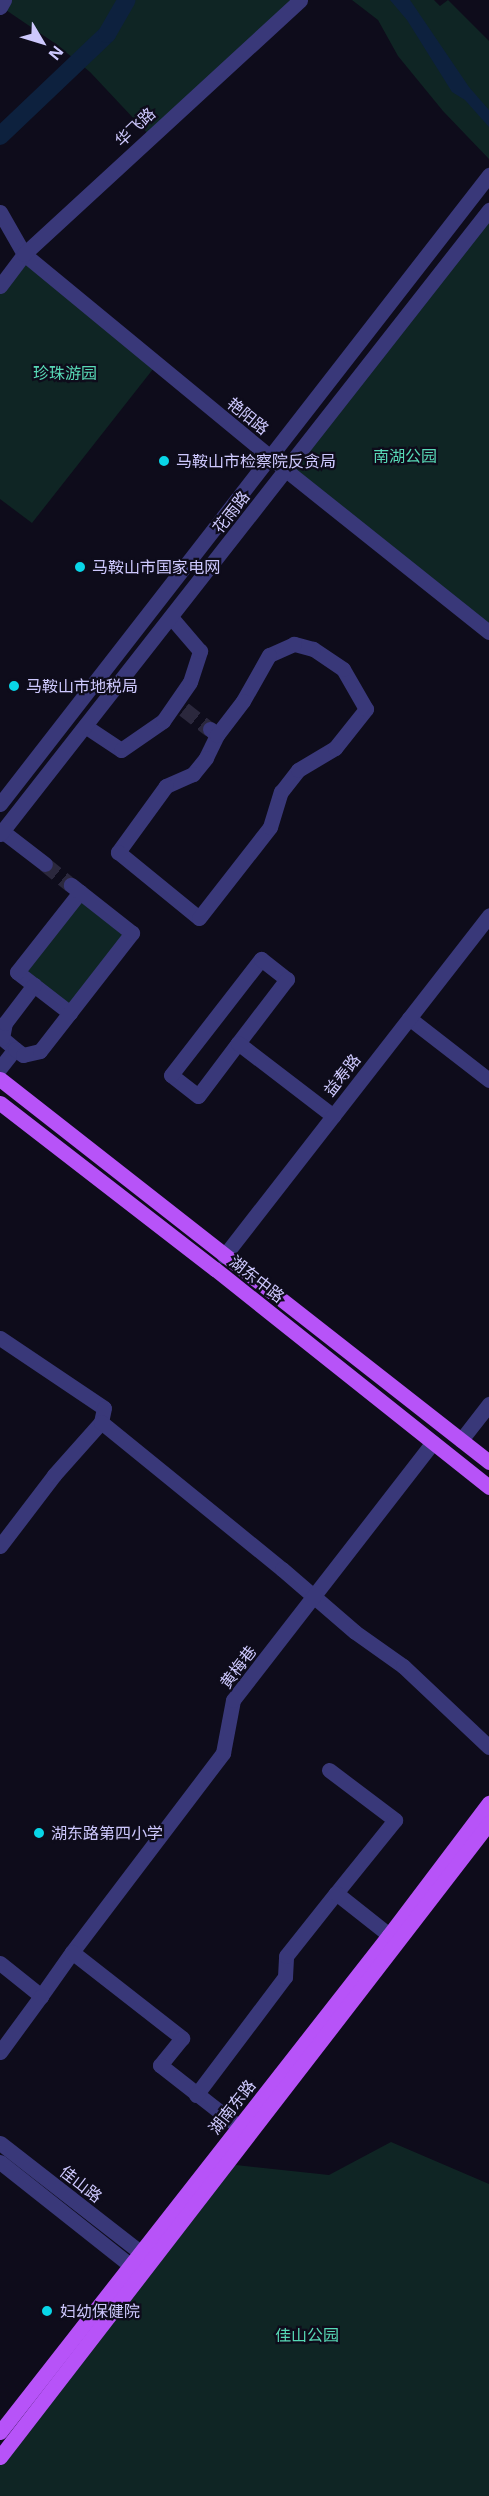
<!DOCTYPE html>
<meta charset="utf-8">
<style>
body{margin:0}
#map{position:relative;width:489px;height:2496px;overflow:hidden;background:#0e0c1b;font-family:"Open Sans","Noto Sans SC",sans-serif}
div>[style]{position:absolute}
[style*='--x']{left:calc(var(--x)*1px);top:calc(var(--y)*1px);width:calc(var(--w)*1px);rotate:calc(var(--a)*1deg)}
.green>*{inset:0;background:#0f2524;transform-origin:0 0}
.water>*{inset:0;background:#0d213e}
.river>*{height:18px;margin:-9px;padding:0 9px;transform-origin:9px;border-radius:9px;background:#0d213e}
.minor-tunnel>*{height:15px;margin-top:-7.5px;transform-origin:0;background:repeating-linear-gradient(90deg,#2b283d 0 15px,transparent 0 23px)}
.minor>*{height:15px;margin:-7.5px;padding:0 7.5px;transform-origin:7.5px;border-radius:7.5px;background:#393879}
.major>*{height:15px;margin:-7.5px;padding:0 7.5px;transform-origin:7.5px;border-radius:7.5px;background:#b753f8}
.dots>*{width:16px;height:16px;translate:-50% -50%;box-sizing:border-box;border:3px solid #0e0c1b;border-radius:50%}
span{translate:-50% -50%;white-space:nowrap;text-align:center;line-height:1.15;-webkit-text-stroke:4.5px #0e0c1b;paint-order:stroke}
.street-label{font-size:16px;color:#cdc8fd}
.park-label{font-size:16px;color:#58d9b6}
.poi-label{font-size:16px;color:#cdc8fd}
.left{translate:0 -50%;text-align:left}
.north{position:absolute;left:12px;top:12px;width:60px;height:60px;-webkit-text-stroke:4px #0e0c1b;paint-order:stroke;rotate:128deg;font-size:16px;font-weight:700;line-height:24px;text-align:center;color:#cdc8fd}
.north::after{content:'';display:block;margin:auto;width:21px;height:27px;background:#cdc8fd;clip-path:polygon(50% 0,100% 100%,50% 72%,0 100%)}
</style>
<div id="map">
<div class="green">
<div style="clip-path:polygon(3px 0,302px 0,151px 137px,90px 72px,56px 44px,0 6px)"></div>
<div style="clip-path:polygon(352px 0,434px 0,440px 6px,448px 0,489px 41px,489px 159px,443px 111px,398px 56px,378px 20px)"></div>
<div style="clip-path:polygon(489px 210px,489px 634px,287px 471px)"></div>
<div style="clip-path:polygon(24px 254px,157px 364px,32px 523px,0 499px,0 286px)"></div>
<div style="left:80px;top:900px;width:57px;height:91px;rotate:39deg"></div>
<div style="clip-path:polygon(391px 2142px,489px 2184px,489px 2496px,0 2496px,0 2457px,227px 2164px,329px 2175px)"></div>
</div>
<div class="water">
<div style="clip-path:polygon(390px 0,410px 0,469px 87px,489px 110px,489px 127px,465px 100px,452px 92px,407px 20px)"></div>
</div>
<div class="river">
<div style="--x:0;--y:136;--w:148;--a:-43.6"></div>
<div style="--x:107;--y:34;--w:39;--a:-60"></div>
</div>
<div class="minor-tunnel">
<div style="--x:184;--y:709;--w:33;--a:38"></div>
<div style="--x:45;--y:864;--w:33;--a:39"></div>
</div>
<div class="minor">
<div style="--x:0;--y:7;--w:8;--a:-60"></div>
<div style="--x:0;--y:212;--w:48;--a:60.3"></div>
<div style="--x:24;--y:254;--w:341;--a:39.5"></div>
<div style="--x:287;--y:471;--w:258;--a:38.6"></div>
<div style="--x:0;--y:286;--w:40;--a:-53"></div>
<div style="--x:24;--y:254;--w:375;--a:-42.6"></div>
<div style="--x:85;--y:726;--w:43;--a:33.7"></div>
<div style="--x:121;--y:750;--w:51;--a:-34.6"></div>
<div style="--x:163;--y:721;--w:47;--a:-55.3"></div>
<div style="--x:190;--y:682;--w:33;--a:-72"></div>
<div style="--x:200;--y:651;--w:45;--a:-130.5"></div>
<div style="--x:210;--y:729;--w:9;--a:41"></div>
<div style="--x:217;--y:735;--w:25;--a:116"></div>
<div style="--x:206;--y:758;--w:21;--a:129"></div>
<div style="--x:193;--y:774;--w:30;--a:156"></div>
<div style="--x:166;--y:786;--w:82;--a:126"></div>
<div style="--x:118;--y:852;--w:104;--a:39.2"></div>
<div style="--x:199;--y:918;--w:115;--a:-52"></div>
<div style="--x:270;--y:827;--w:37;--a:-73"></div>
<div style="--x:281;--y:792;--w:28;--a:-52"></div>
<div style="--x:298;--y:770;--w:43;--a:-30.7"></div>
<div style="--x:335;--y:748;--w:50;--a:-51.5"></div>
<div style="--x:366;--y:709;--w:46;--a:-119.9"></div>
<div style="--x:343;--y:669;--w:36;--a:-146"></div>
<div style="--x:313;--y:649;--w:20;--a:-165"></div>
<div style="--x:294;--y:644;--w:27;--a:156"></div>
<div style="--x:269;--y:655;--w:53;--a:119.5"></div>
<div style="--x:243;--y:701;--w:43;--a:127.4"></div>
<div style="--x:0;--y:804;--w:797;--a:-52.14"></div>
<div style="--x:2;--y:831;--w:54;--a:37.5"></div>
<div style="--x:0;--y:834;--w:793;--a:-51.92"></div>
<div style="--x:70;--y:1013;--w:67;--a:-142.3"></div>
<div style="--x:17;--y:972;--w:102;--a:-51.8"></div>
<div style="--x:409;--y:1018;--w:101;--a:37.8"></div>
<div style="--x:238;--y:1043;--w:66;--a:127"></div>
<div style="--x:198;--y:1096;--w:34;--a:-142"></div>
<div style="--x:171;--y:1075;--w:147;--a:-52.2"></div>
<div style="--x:261;--y:959;--w:33;--a:38"></div>
<div style="--x:287;--y:979;--w:81;--a:127.4"></div>
<div style="--x:238;--y:1043;--w:120;--a:37.5"></div>
<div style="--x:15;--y:1049;--w:17;--a:-140"></div>
<div style="--x:2;--y:1038;--w:15;--a:-79"></div>
<div style="--x:5;--y:1023;--w:48;--a:-52.7"></div>
<div style="--x:0;--y:1068;--w:24;--a:-52"></div>
<div style="--x:15;--y:1049;--w:10;--a:37"></div>
<div style="--x:23;--y:1055;--w:17;--a:-13"></div>
<div style="--x:40;--y:1051;--w:150;--a:-52.1"></div>
<div style="--x:132;--y:933;--w:78;--a:-141.8"></div>
<div style="--x:224;--y:1256;--w:432;--a:-52.1"></div>
<div style="--x:0;--y:1338;--w:125;--a:33.9"></div>
<div style="--x:104;--y:1408;--w:14;--a:102"></div>
<div style="--x:461;--y:1440;--w:46;--a:-52.1"></div>
<div style="--x:0;--y:1546;--w:89;--a:-52.7"></div>
<div style="--x:54;--y:1475;--w:71;--a:-48.4"></div>
<div style="--x:101;--y:1422;--w:233;--a:39.1"></div>
<div style="--x:282;--y:1569;--w:96;--a:40.8"></div>
<div style="--x:355;--y:1632;--w:59;--a:35.3"></div>
<div style="--x:403;--y:1666;--w:118;--a:43.3"></div>
<div style="--x:329;--y:1770;--w:83;--a:37.1"></div>
<div style="--x:395;--y:1820;--w:94;--a:128.9"></div>
<div style="--x:72;--y:1952;--w:250;--a:-52.8"></div>
<div style="--x:223;--y:1753;--w:54;--a:-79.3"></div>
<div style="--x:233;--y:1700;--w:326;--a:-52.2"></div>
<div style="--x:0;--y:1963;--w:53;--a:38.8"></div>
<div style="--x:41;--y:1996;--w:54;--a:-54.8"></div>
<div style="--x:72;--y:1952;--w:140;--a:38"></div>
<div style="--x:182;--y:2038;--w:35;--a:129"></div>
<div style="--x:160;--y:2065;--w:100;--a:38.1"></div>
<div style="--x:0;--y:2052;--w:69;--a:-53.8"></div>
<div style="--x:196;--y:2095;--w:148;--a:-53"></div>
<div style="--x:285;--y:1977;--w:21;--a:-87"></div>
<div style="--x:286;--y:1956;--w:80;--a:-51.6"></div>
<div style="--x:336;--y:1893;--w:68;--a:38.4"></div>
<div style="--x:0;--y:2143;--w:177;--a:37.9"></div>
<div style="--x:0;--y:2162;--w:166;--a:38.4"></div>
</div>
<div class="major">
<div style="--x:0;--y:1079;--w:621;--a:38.07"></div>
<div style="--x:0;--y:1103;--w:272;--a:37.7"></div>
<div style="--x:215;--y:1269;--w:350;--a:38.5"></div>
<div style="--x:0;--y:2432;--w:631;--a:-51.95"></div>
<div style="--x:389;--y:1935;--w:166;--a:-52.9"></div>
<div style="--x:0;--y:2457;--w:801;--a:-52.36"></div>
</div>
<div class="dots">
<div style="left:164px;top:461px;background:#09d6e8"></div>
<div style="left:80px;top:567px;background:#09d6e8"></div>
<div style="left:14px;top:686px;background:#09d6e8"></div>
<div style="left:39px;top:1833px;background:#09d6e8"></div>
<div style="left:47px;top:2311px;background:#09d6e8"></div>
</div>
<div class="street-label">
<span style="left:135px;top:127px;rotate:-43deg">华飞路</span>
<span style="left:248px;top:416px;rotate:39deg">艳阳路</span>
<span style="left:231px;top:512px;rotate:-52deg">花雨路</span>
<span style="left:342px;top:1075px;rotate:-52deg">益寿路</span>
<span style="left:257px;top:1279px;rotate:38deg">湖东中路</span>
<span style="left:238px;top:1667px;rotate:-53deg">黄梅巷</span>
<span style="left:232px;top:2107px;rotate:-52deg">湖南东路</span>
<span style="left:81px;top:2184px;rotate:38deg">佳山路</span>
</div>
<div class="park-label">
<span style="left:65px;top:373px">珍珠游园</span>
<span style="left:405px;top:456px">南湖公园</span>
<span style="left:307px;top:2335px">佳山公园</span>
</div>
<div class="poi-label">
<span class="left" style="left:176px;top:461px">马鞍山市检察院反贪局</span>
<span class="left" style="left:92px;top:567px">马鞍山市国家电网</span>
<span class="left" style="left:26px;top:686px">马鞍山市地税局</span>
<span class="left" style="left:51px;top:1833px">湖东路第四小学</span>
<span class="left" style="left:60px;top:2311px">妇幼保健院</span>
</div>
<div class="north">N</div>
</div>
